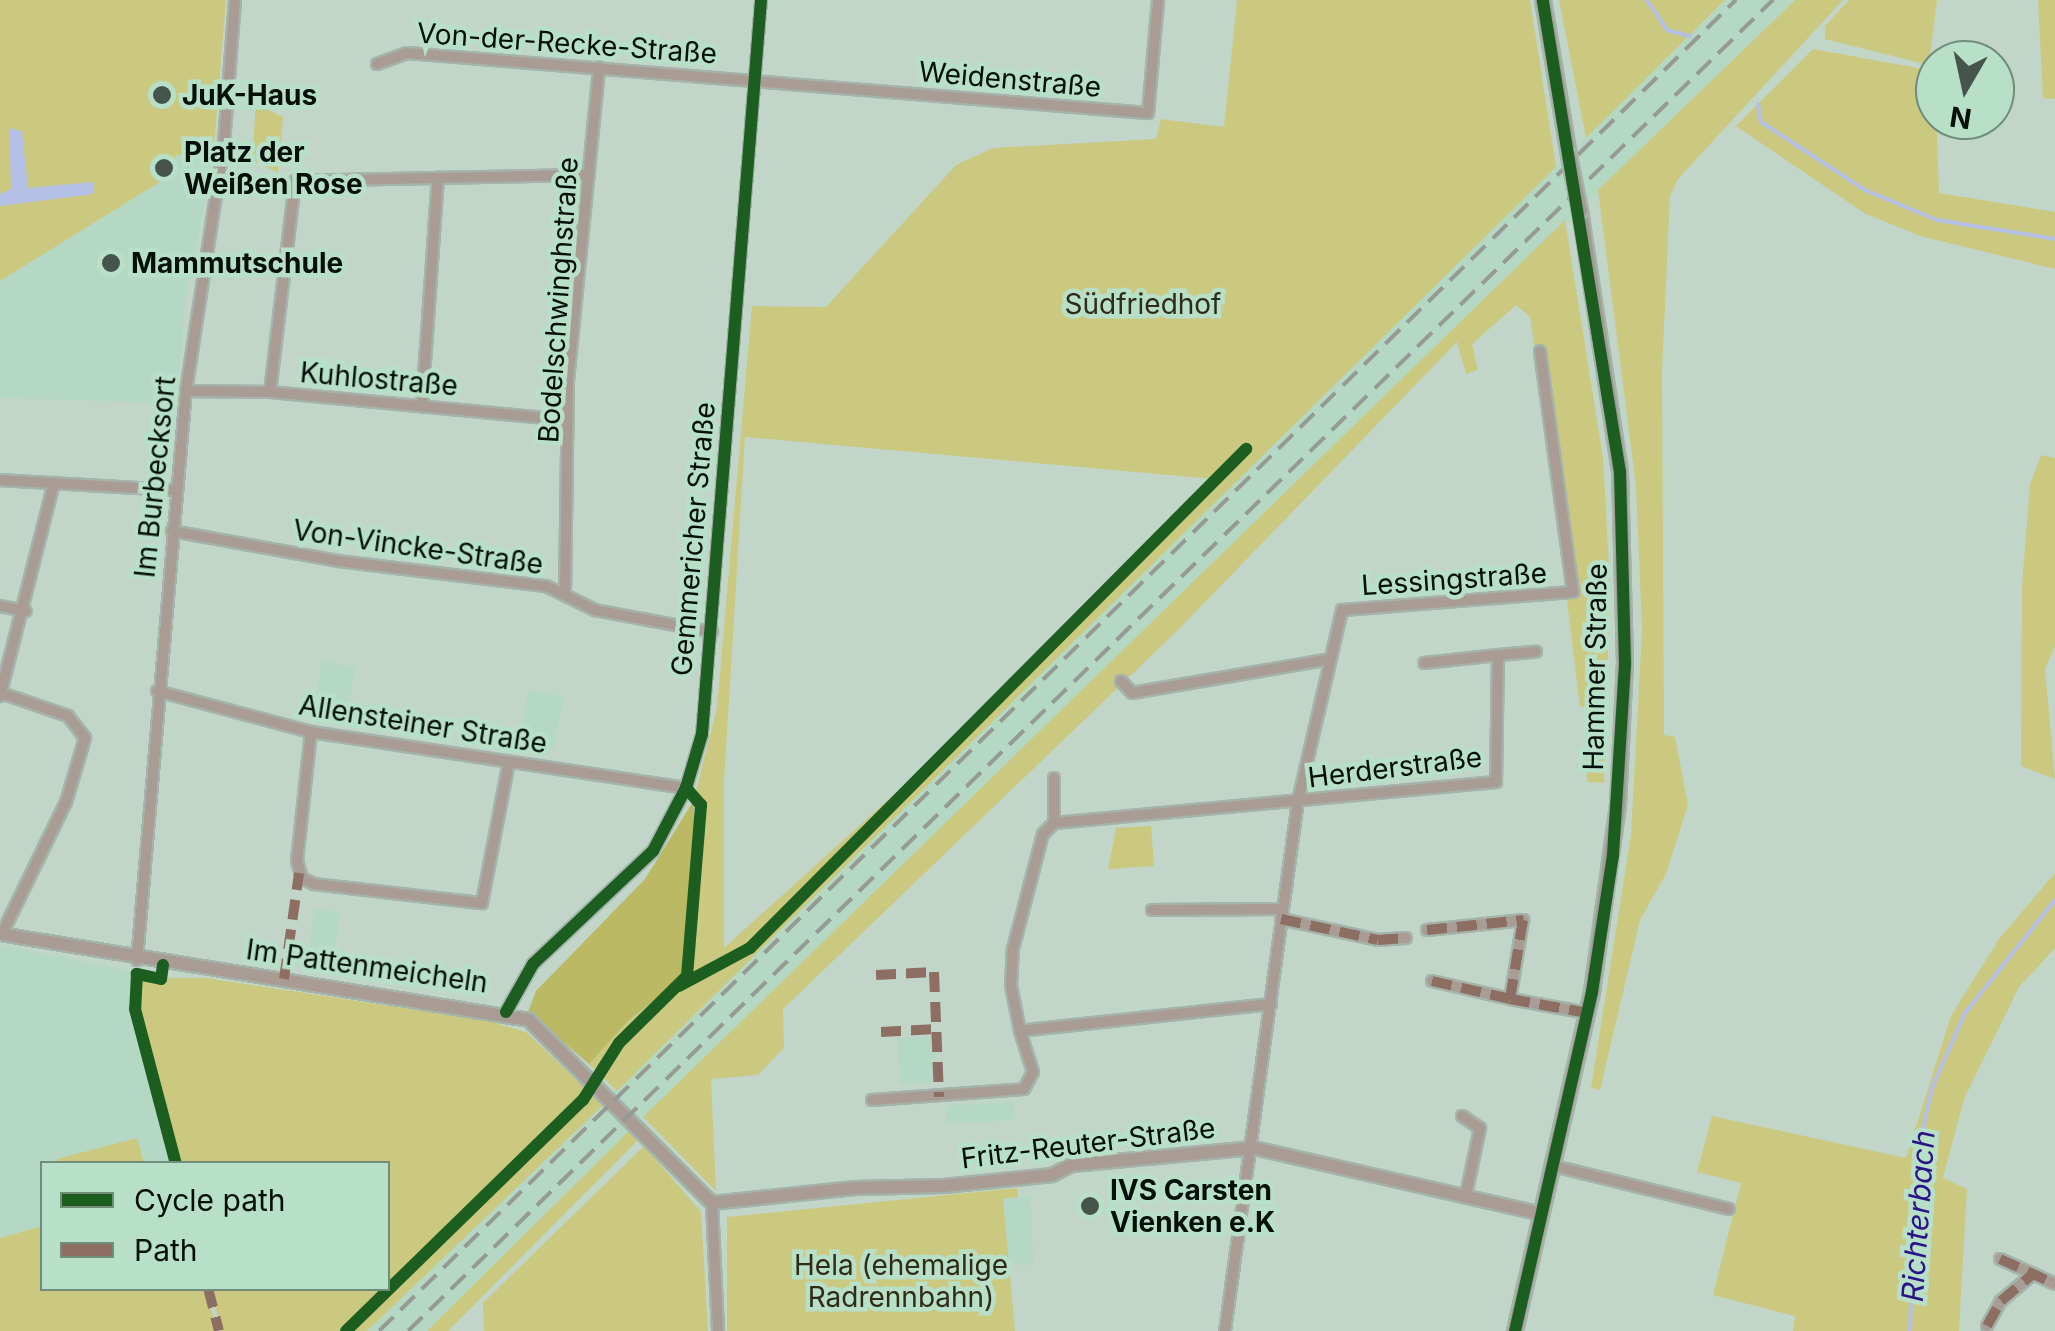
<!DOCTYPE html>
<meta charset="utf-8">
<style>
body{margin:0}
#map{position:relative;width:2055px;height:1331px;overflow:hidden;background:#c1d6c9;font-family:Inter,sans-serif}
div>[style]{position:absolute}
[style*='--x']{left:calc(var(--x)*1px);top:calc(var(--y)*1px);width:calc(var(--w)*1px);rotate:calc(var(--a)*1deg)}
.built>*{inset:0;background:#b4d8c3;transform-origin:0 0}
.green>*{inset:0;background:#cbc980}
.forest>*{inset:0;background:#bbb964}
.water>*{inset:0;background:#b4bfe5}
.stream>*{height:4px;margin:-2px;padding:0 2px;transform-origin:2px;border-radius:2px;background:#b4bfe5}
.roads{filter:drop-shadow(2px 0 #a4b4ab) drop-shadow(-2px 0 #a4b4ab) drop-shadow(0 2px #a4b4ab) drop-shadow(0 -2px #a4b4ab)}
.minor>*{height:10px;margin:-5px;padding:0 5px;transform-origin:5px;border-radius:5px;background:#a89c95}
.tertiary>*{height:12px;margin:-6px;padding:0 6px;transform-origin:6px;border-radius:6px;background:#a89c95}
.secondary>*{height:14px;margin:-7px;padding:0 7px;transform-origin:7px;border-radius:7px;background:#a39a93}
.rail>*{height:4px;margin-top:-2px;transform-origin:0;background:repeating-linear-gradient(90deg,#959a92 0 20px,transparent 0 30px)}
.bridges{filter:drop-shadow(2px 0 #a4b4ab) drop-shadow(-2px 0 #a4b4ab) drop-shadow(0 2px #a4b4ab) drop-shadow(0 -2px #a4b4ab)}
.secondary-bridge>*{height:14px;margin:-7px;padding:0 7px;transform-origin:7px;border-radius:7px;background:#a39a93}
.quiet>*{height:10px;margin-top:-5px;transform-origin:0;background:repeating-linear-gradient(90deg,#8d6e63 0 20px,transparent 0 30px)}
.cycleway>*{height:12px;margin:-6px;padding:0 6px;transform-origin:6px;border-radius:6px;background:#1b5e20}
.dots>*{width:28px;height:28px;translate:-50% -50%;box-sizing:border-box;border:5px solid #b8dfc8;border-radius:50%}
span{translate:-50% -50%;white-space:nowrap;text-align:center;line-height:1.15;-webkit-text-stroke:9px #b8dfc8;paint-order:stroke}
.street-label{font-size:28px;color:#030f08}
.poi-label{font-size:28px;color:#030f08;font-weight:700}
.left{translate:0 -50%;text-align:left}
.park-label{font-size:28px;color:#2f2b16}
.water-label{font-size:30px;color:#2a1387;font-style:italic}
.legend{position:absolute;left:40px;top:1161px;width:350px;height:130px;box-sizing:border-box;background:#b8dfc8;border:2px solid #708c7b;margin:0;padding:12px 18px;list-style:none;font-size:30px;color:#030f08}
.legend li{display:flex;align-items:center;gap:20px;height:50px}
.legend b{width:50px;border:2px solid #708c7b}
.north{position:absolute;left:1915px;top:40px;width:100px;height:100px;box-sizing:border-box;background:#b8dfc8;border:2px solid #708c7b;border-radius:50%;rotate:189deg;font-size:28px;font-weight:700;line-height:40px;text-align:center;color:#030f08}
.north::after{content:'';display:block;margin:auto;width:35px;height:45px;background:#46554c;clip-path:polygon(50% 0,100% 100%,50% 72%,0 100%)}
</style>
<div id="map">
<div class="built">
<div style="clip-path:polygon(1726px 0,1794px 0,427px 1331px,368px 1331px)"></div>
<div style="clip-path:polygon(175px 155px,213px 159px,185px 303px,177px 403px,0 398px,0 281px,171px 175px)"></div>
<div style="left:322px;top:661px;width:34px;height:54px;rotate:10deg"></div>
<div style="left:528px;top:690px;width:36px;height:53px;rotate:10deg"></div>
<div style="left:314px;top:909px;width:26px;height:45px;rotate:7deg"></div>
<div style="clip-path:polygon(0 945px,130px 971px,174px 1163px,42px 1164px,42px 1226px,0 1238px)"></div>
<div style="left:934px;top:1036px;width:46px;height:37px;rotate:86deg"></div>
<div style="left:1014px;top:1102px;width:18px;height:68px;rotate:87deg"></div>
<div style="clip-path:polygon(1030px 1196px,1034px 1265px,1017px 1265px,1007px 1260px,1003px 1198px)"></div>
</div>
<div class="green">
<div style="clip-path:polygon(0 0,226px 0,213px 159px,176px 155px,171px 175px,0 281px)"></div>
<div style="clip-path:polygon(evenodd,1237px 0,1530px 0,1556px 167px,617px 1091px,589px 1064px,627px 1022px,683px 979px,690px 950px,699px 812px,694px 799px,717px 708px,752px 306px,826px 307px,956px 165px,993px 148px,1156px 139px,1161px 119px,1224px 127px,1237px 0,745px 437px,1213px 479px,952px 742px,724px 948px,724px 782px,745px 437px)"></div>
<div style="clip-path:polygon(1559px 0,1725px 0,1586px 138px)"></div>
<div style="clip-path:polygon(1795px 0,1843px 0,1678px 179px,1670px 196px,1662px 371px,1664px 735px,1675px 737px,1688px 805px,1666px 874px,1640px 920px,1600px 1090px,1591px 1088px,1631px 835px,1642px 630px,1636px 486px,1598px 190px)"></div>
<div style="clip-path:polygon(1849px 0,1937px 0,1929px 65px,1825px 39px,1825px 26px)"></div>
<div style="clip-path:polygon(2038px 0,2055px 0,2055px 99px,2043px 98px)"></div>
<div style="clip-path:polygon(1813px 49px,1918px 68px,1935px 79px,1939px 193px,2055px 212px,2055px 269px,1920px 236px,1864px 213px,1736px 126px)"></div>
<div style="clip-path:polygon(256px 104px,283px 117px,278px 173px,252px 160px)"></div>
<div style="clip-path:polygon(1565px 220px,1603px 458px,1610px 585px,1604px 783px,1587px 782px,1586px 707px,1580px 707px,1543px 404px,1530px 317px,1516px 305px,1472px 344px,1478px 370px,1466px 374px,1457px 342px,1177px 631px,783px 1009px,784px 1048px,758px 1075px,711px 1079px,716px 1191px,643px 1117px)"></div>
<div style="clip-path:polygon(2041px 455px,2055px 458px,2055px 646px,2045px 669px,2055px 779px,2021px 766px,2022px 585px,2030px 485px)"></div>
<div style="clip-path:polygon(1151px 826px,1154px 866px,1108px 869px,1116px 828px)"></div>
<div style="clip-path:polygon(2055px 873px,2055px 948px,2019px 987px,1964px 1099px,1943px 1178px,1967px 1189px,1959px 1331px,1793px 1331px,1795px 1316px,1713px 1295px,1741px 1183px,1697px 1172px,1712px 1116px,1906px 1158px,1951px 1016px,1999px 939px)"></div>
<div style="clip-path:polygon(143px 978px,207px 978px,489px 1021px,526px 1032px,603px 1105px,367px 1331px,222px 1331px,210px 1289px,388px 1288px,388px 1164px,177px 1163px,136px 1008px)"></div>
<div style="clip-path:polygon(629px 1131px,638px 1140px,448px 1331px,427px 1331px)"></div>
<div style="clip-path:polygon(137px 1138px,144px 1163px,58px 1163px,57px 1159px)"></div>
<div style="clip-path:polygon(644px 1146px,701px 1212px,708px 1331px,484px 1331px,483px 1303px)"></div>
<div style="clip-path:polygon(1017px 1188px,1018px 1197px,1003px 1199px,1015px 1331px,727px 1331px,727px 1217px)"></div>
<div style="clip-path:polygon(42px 1226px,42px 1288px,206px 1289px,217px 1331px,0 1331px,0 1238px)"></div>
</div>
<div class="forest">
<div style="clip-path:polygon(694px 800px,694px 896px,683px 978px,628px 1021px,589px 1064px,528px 1012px,536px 991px,645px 879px)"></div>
</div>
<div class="water">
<div style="clip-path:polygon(9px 128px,22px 131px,28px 188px,93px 182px,94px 194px,0 206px,0 194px,11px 189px)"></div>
</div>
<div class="stream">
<div style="--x:1647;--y:0;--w:36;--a:56"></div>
<div style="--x:1667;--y:30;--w:24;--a:15"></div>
<div style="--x:1758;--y:104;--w:18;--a:81"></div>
<div style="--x:1761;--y:122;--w:124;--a:33.2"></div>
<div style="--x:1865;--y:190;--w:78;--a:22.6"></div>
<div style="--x:1937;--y:220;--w:120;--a:9.1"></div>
<div style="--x:1910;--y:1331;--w:170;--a:-88"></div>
<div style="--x:1916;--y:1161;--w:75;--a:-77.6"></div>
<div style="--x:1932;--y:1088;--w:82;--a:-66.3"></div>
<div style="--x:1965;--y:1013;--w:144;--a:-51.5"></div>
</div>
<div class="roads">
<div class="minor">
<div style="--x:377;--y:64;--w:32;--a:-20"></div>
<div style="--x:407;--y:53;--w:743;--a:4.63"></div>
<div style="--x:1148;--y:113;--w:113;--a:-84.9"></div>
<div style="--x:186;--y:391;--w:84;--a:0.7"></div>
<div style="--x:270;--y:392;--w:298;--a:5.4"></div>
<div style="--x:270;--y:392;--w:212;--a:-83.2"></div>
<div style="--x:295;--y:181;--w:294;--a:-1.2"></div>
<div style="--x:422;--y:405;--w:228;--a:-86"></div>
<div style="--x:0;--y:480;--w:176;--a:3.3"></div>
<div style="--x:172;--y:531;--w:169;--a:10.2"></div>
<div style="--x:338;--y:561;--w:209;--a:6.9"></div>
<div style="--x:546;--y:586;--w:55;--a:26.1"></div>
<div style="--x:595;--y:610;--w:119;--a:10.6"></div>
<div style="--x:565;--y:595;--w:215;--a:-89.2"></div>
<div style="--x:568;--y:380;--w:314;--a:-84.3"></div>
<div style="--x:0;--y:606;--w:26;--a:11"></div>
<div style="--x:1498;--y:655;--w:38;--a:-5"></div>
<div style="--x:1121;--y:681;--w:16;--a:47"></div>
<div style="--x:1132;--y:693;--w:201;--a:-9.7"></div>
<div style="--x:157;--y:691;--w:159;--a:14.9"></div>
<div style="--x:311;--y:732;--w:379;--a:8.5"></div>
<div style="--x:1;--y:693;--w:71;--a:18.9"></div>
<div style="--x:68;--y:716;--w:28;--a:52"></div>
<div style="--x:85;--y:738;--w:67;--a:106.5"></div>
<div style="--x:66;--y:802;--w:147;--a:115.9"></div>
<div style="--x:0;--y:696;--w:220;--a:-75.8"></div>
<div style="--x:311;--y:732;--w:130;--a:96.2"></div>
<div style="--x:297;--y:861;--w:18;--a:74"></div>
<div style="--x:302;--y:878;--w:13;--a:27"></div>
<div style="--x:314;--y:884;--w:169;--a:6.5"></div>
<div style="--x:482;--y:903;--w:144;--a:-79.2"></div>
<div style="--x:1054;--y:778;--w:45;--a:90"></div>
<div style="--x:1152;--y:910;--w:131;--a:-0.4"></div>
<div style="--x:1281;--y:919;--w:99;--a:12.2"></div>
<div style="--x:1378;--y:940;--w:28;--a:-4"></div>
<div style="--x:1427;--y:930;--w:97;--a:-5.9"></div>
<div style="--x:1523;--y:920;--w:80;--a:99.3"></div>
<div style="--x:1510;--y:999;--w:79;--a:10.2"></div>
<div style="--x:137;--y:960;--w:571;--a:-85.08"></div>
<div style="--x:186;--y:391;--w:251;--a:-81.3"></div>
<div style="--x:224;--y:143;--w:143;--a:-85.6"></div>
<div style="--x:1432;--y:981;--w:80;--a:13"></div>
<div style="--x:1271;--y:1004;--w:252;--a:173.9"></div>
<div style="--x:1020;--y:1031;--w:47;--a:-101.1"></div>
<div style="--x:1011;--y:985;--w:36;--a:-87"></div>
<div style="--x:1013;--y:949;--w:119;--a:-75.4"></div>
<div style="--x:1043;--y:834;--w:16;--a:-45"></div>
<div style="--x:1054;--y:823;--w:444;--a:-5.3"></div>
<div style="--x:1496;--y:782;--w:127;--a:-89.1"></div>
<div style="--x:1498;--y:655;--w:74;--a:173.8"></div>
<div style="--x:506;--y:1012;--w:55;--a:-60.6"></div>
<div style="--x:533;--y:964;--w:165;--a:-43.3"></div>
<div style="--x:653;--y:851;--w:71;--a:-62.4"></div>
<div style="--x:686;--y:788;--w:56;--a:-73.5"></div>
<div style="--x:702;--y:734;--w:736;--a:-85.4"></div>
<div style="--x:872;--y:1100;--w:152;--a:-4.1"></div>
<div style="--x:1024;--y:1089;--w:19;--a:-62"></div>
<div style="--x:1033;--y:1072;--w:43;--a:-107.6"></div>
<div style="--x:1462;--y:1116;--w:22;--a:34"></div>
<div style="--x:1480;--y:1128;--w:68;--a:101.8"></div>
<div style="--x:1554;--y:1166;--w:180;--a:13.8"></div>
<div style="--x:712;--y:1203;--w:128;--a:87.3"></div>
<div style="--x:2000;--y:1259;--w:60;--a:24.4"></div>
<div style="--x:1987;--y:1326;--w:29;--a:-61"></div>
<div style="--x:2001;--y:1301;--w:42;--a:-40.2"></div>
<div style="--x:1225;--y:1331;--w:535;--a:-82.16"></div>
<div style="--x:1298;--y:801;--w:196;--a:-77"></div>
<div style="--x:1342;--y:610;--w:232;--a:-4.5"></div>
<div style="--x:1573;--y:592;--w:243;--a:-97.8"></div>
</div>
<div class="tertiary">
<div style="--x:0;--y:934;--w:536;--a:9.23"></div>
<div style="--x:529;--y:1020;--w:259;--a:45"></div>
<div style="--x:712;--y:1203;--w:144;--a:-6"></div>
<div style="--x:855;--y:1188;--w:89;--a:-1.3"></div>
<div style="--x:944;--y:1186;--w:109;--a:-5.8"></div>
<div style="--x:1052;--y:1175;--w:22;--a:-27"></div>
<div style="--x:1072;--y:1165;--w:183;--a:-5.3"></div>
<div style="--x:1254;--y:1148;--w:296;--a:12.9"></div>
</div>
<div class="secondary">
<div style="--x:1543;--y:0;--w:158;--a:80.5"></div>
<div style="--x:1515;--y:1331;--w:348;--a:-77.2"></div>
<div style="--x:1592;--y:992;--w:189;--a:-82.1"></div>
<div style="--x:1618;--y:805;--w:142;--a:-87.2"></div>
<div style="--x:1625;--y:663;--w:191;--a:-91.5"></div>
<div style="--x:1620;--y:472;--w:264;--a:-98.7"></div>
</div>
</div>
<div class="rail">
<div style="--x:379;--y:1331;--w:1901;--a:-44.45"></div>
<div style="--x:408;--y:1331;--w:1907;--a:-44.28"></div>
</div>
<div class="bridges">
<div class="secondary-bridge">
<div style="--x:1569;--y:156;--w:56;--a:78.7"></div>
</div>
</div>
<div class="quiet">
<div style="--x:1281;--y:919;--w:99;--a:12.2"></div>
<div style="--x:1378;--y:940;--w:28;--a:-4"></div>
<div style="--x:1427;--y:930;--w:97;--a:-5.9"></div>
<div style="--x:1523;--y:920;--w:80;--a:99.3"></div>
<div style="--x:1510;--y:999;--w:79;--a:10.2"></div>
<div style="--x:876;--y:975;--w:58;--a:-3"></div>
<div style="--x:934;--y:972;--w:125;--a:87.7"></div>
<div style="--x:284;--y:979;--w:107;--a:-81.9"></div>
<div style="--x:1432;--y:981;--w:80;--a:13"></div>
<div style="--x:881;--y:1032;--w:56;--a:-3.1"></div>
<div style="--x:2000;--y:1259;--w:60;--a:24.4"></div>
<div style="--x:208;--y:1288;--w:44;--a:75.7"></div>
<div style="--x:1987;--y:1326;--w:29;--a:-61"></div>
<div style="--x:2001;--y:1301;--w:42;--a:-40.2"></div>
</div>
<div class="cycleway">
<div style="--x:163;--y:965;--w:14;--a:98"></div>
<div style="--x:161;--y:979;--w:25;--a:-168"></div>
<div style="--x:137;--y:974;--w:35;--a:93"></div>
<div style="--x:135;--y:1009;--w:160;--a:75.2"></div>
<div style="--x:679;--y:986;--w:81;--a:-28.2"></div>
<div style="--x:750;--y:948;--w:704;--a:-45.17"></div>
<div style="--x:506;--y:1012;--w:55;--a:-60.6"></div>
<div style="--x:533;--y:964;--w:165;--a:-43.3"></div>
<div style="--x:653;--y:851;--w:71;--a:-62.4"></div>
<div style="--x:686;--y:788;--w:56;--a:-73.5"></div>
<div style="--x:702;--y:734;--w:736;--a:-85.4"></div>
<div style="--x:346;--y:1331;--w:331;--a:-44.3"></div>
<div style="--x:583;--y:1100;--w:67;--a:-57.7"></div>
<div style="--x:619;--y:1043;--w:95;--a:-44.6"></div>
<div style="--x:687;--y:976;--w:172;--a:-85.3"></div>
<div style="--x:701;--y:805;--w:23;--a:-131"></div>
<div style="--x:1515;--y:1331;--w:348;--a:-77.2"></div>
<div style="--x:1592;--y:992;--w:139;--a:-81.3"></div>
<div style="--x:1613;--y:855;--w:192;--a:-86.4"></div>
<div style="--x:1625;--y:663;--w:191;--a:-91.5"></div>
<div style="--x:1620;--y:472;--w:478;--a:-99.3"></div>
</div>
<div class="dots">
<div style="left:162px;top:95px;background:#46554c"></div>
<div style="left:164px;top:168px;background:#46554c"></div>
<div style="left:111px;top:263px;background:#46554c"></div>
<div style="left:1090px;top:1206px;background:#46554c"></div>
</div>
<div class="street-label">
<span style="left:567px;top:43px;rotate:4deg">Von-der-Recke-Straße</span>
<span style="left:1010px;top:79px;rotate:5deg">Weidenstraße</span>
<span style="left:558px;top:300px;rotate:-86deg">Bodelschwinghstraße</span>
<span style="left:379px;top:379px;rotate:5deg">Kuhlostraße</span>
<span style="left:155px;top:477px;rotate:-84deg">Im Burbecksort</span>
<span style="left:693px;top:539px;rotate:-85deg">Gemmericher Straße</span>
<span style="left:418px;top:547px;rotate:8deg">Von-Vincke-Straße</span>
<span style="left:1454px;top:579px;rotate:-4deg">Lessingstraße</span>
<span style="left:1595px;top:667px;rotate:-89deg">Hammer Straße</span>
<span style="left:423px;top:724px;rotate:9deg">Allensteiner Straße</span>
<span style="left:1395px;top:767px;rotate:-7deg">Herderstraße</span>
<span style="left:367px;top:966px;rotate:8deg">Im Pattenmeicheln</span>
<span style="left:1088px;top:1143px;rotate:-7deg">Fritz-Reuter-Straße</span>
</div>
<div class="poi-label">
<span class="left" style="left:182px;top:95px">JuK-Haus</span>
<span class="left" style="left:184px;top:168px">Platz der<br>Weißen Rose</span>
<span class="left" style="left:131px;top:263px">Mammutschule</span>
<span class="left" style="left:1110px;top:1206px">IVS Carsten<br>Vienken e.K</span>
</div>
<div class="park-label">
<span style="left:1143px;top:304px">Südfriedhof</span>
<span style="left:901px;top:1281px">Hela (ehemalige<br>Radrennbahn)</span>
</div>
<div class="water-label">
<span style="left:1918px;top:1216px;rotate:-86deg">Richterbach</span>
</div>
<ul class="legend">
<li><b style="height:12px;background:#1b5e20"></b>Cycle path</li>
<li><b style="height:12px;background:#8d6e63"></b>Path</li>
</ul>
<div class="north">N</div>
</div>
